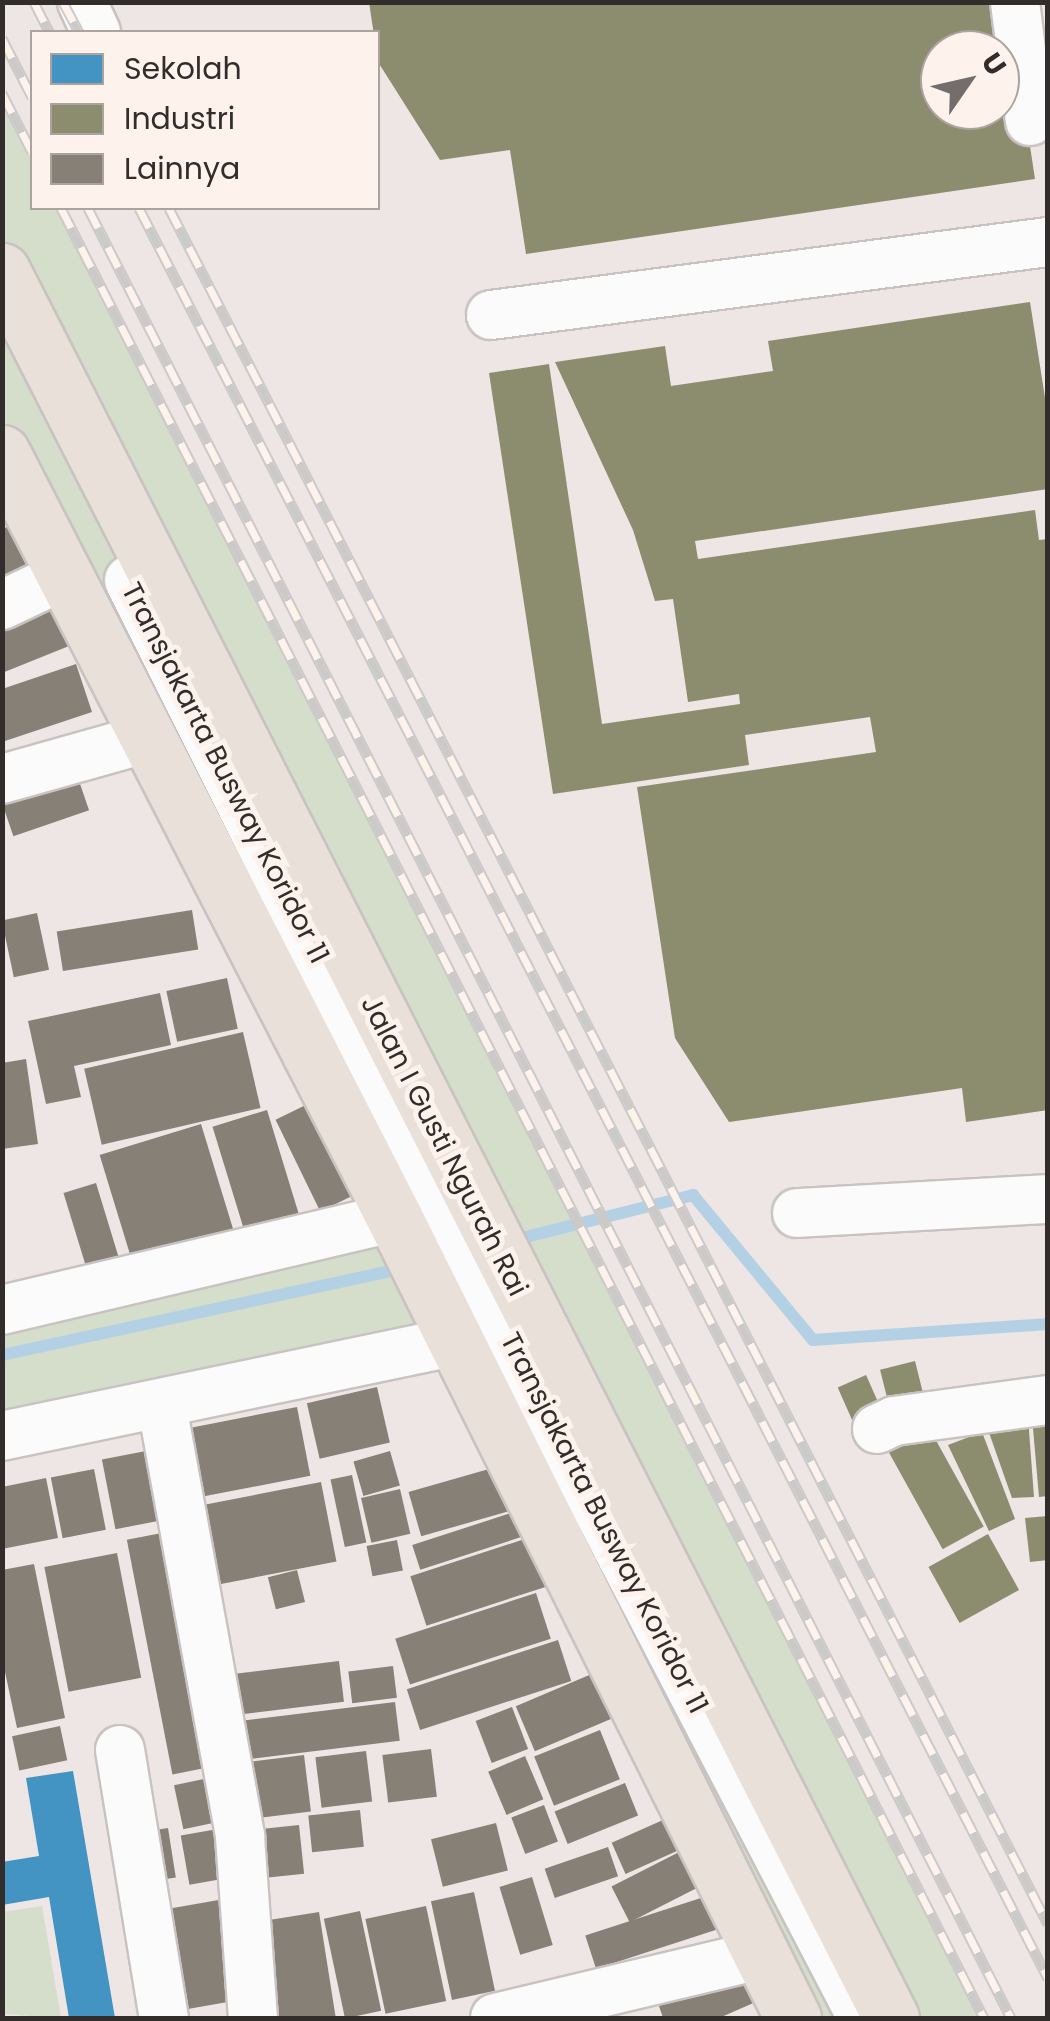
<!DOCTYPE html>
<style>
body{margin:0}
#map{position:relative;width:1050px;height:2021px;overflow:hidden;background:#ede6e4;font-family:Poppins,sans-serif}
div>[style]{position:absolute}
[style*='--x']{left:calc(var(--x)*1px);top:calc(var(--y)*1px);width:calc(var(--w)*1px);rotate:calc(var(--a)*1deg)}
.green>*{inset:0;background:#d4decb}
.schools>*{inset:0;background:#4393c3}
.industry>*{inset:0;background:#8c8c6e;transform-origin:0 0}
.stream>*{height:12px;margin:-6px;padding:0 6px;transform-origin:6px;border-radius:6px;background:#b4d0e4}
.building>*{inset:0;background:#878077;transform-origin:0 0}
.roads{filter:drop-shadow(2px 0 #c8c3c1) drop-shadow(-2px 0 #c8c3c1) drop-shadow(0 2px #c8c3c1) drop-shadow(0 -2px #c8c3c1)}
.minor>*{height:48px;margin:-24px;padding:0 24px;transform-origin:24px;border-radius:24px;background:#fcfbfb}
.major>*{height:55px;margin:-27.5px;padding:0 27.5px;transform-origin:27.5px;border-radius:27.5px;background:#eae0da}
.rail>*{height:11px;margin-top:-5.5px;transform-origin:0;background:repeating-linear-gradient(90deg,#fef2ed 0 22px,#cccac9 0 44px);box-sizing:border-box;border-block:2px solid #cccac9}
span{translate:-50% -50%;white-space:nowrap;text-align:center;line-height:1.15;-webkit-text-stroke:10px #fef2ed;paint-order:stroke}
.street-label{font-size:28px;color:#322d2b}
.frame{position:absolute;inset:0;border:5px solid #322d2b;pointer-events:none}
.legend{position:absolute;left:30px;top:30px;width:350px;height:180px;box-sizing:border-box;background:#fef2ed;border:2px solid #aca39f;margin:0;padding:12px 18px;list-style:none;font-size:30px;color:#322d2b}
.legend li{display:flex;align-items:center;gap:20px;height:50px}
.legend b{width:50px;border:2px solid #aca39f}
.north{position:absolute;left:920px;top:30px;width:100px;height:100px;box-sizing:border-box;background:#fef2ed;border:2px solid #aca39f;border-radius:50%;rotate:56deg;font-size:28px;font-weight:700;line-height:40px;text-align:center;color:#322d2b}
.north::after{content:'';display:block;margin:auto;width:35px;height:45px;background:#736e6c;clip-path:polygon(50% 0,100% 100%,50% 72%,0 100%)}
</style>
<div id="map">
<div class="green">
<div style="clip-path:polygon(2px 102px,32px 160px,32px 208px,57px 208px,984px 2018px,890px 2018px,3px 271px)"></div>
<div style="clip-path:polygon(2px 327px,863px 2018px,794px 2018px,456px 1341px,3px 1434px,3px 1308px,393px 1217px,3px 454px)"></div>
<div style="clip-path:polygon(42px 1906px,61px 2018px,3px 2014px,3px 1912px)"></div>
</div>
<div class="schools">
<div style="clip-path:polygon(73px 1771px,115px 2018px,69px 2018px,49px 1897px,2px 1905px,2px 1862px,39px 1856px,26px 1778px)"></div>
</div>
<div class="industry">
<div style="clip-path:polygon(evenodd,369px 2px,1008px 2px,1035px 179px,526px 254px,510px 150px,440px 160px,378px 62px,369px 2px,940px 50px,1000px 50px,1000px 110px,940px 110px,940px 50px)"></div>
<div style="clip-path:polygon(1030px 302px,1048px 417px,1048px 489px,695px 541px,698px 559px,1035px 510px,1039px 540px,1048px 539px,1048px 1110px,966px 1122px,962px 1088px,729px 1122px,675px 1038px,637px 787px,876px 752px,870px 717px,745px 735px,749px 765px,553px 794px,489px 373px,549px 364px,602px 724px,740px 704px,739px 694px,688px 702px,673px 599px,655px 601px,633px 530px,555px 362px,665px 346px,671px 386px,773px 371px,768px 341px)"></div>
<div style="left:915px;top:1361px;width:41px;height:36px;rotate:76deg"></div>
<div style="left:866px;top:1375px;width:48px;height:31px;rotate:66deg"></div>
<div style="clip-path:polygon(1048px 1415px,1048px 1496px,1039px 1497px,1032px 1417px)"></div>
<div style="clip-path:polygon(1028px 1417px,1034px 1497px,1012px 1498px,986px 1424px)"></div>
<div style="left:928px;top:1426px;width:115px;height:47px;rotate:61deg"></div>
<div style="clip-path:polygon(982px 1432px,1015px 1519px,989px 1531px,948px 1445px)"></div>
<div style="clip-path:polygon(1048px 1516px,1048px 1560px,1030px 1562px,1025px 1518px)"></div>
<div style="left:988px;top:1534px;width:64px;height:68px;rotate:61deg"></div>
</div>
<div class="stream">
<div style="--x:510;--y:1241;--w:189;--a:-14.1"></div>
<div style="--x:693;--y:1195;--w:188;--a:50.4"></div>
<div style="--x:813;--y:1340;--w:236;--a:-3.9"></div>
<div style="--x:2;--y:1355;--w:410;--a:-12.2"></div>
</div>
<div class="building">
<div style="clip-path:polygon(23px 521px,46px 580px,2px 593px,2px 529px)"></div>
<div style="clip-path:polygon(49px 595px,69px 646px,2px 673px,2px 614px)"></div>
<div style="clip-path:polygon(76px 664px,92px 712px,2px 742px,2px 689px)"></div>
<div style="left:78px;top:778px;width:34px;height:80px;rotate:71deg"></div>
<div style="left:192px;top:910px;width:40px;height:137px;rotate:81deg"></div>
<div style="left:37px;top:913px;width:58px;height:36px;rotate:78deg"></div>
<div style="left:227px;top:978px;width:52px;height:62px;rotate:78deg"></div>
<div style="clip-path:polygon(160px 993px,171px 1045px,74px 1066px,81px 1097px,46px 1104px,28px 1021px)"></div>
<div style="left:243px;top:1032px;width:78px;height:163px;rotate:77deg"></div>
<div style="clip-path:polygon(26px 1059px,38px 1144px,2px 1149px,2px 1063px)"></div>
<div style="left:316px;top:1100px;width:102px;height:45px;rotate:64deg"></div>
<div style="left:267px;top:1110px;width:111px;height:57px;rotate:73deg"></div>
<div style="left:201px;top:1124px;width:121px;height:106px;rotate:73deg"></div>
<div style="left:96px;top:1183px;width:88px;height:34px;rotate:73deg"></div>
<div style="left:377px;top:1387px;width:57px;height:72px;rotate:77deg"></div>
<div style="left:297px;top:1407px;width:70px;height:120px;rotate:79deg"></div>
<div style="left:151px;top:1450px;width:71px;height:50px;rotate:79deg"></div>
<div style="left:390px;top:1451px;width:36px;height:38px;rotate:74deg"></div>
<div style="left:496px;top:1467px;width:46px;height:91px;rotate:74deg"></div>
<div style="left:94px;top:1469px;width:62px;height:44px;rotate:79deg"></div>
<div style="left:352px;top:1475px;width:69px;height:22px;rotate:78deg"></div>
<div style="clip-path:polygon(46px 1478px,58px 1538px,2px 1549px,2px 1487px)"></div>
<div style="left:321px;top:1482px;width:81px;height:128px;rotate:79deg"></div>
<div style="left:400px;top:1489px;width:46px;height:40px;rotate:77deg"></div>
<div style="left:514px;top:1512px;width:26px;height:107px;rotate:72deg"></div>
<div style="left:172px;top:1531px;width:239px;height:46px;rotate:79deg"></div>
<div style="left:534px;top:1536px;width:52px;height:130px;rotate:72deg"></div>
<div style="left:397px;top:1540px;width:31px;height:31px;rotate:79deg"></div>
<div style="left:117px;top:1553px;width:127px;height:74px;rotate:79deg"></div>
<div style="clip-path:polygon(34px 1564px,65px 1718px,17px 1728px,2px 1658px,2px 1570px)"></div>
<div style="left:297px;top:1570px;width:33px;height:30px;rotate:76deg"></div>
<div style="left:536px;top:1593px;width:48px;height:148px;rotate:72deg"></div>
<div style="left:558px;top:1640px;width:43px;height:159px;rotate:72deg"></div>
<div style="left:339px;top:1661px;width:41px;height:113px;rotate:83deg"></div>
<div style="left:393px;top:1666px;width:32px;height:45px;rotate:83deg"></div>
<div style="left:594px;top:1673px;width:49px;height:85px;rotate:67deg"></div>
<div style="left:395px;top:1702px;width:39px;height:161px;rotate:83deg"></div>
<div style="left:512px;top:1707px;width:45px;height:39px;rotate:69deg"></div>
<div style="left:60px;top:1726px;width:35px;height:49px;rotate:78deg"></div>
<div style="left:600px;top:1730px;width:53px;height:71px;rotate:68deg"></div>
<div style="left:431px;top:1749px;width:48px;height:49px;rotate:83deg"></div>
<div style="left:366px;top:1751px;width:51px;height:51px;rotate:83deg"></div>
<div style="left:304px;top:1755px;width:57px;height:69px;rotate:83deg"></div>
<div style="left:525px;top:1756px;width:47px;height:40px;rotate:67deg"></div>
<div style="left:218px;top:1776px;width:45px;height:45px;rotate:78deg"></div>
<div style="left:625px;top:1783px;width:35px;height:76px;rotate:68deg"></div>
<div style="left:544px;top:1805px;width:39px;height:35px;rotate:69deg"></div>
<div style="left:360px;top:1810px;width:37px;height:52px;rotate:84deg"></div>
<div style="left:672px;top:1816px;width:34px;height:66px;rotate:66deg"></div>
<div style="left:496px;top:1823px;width:49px;height:67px;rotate:76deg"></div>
<div style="left:299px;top:1825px;width:49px;height:48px;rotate:84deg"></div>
<div style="left:229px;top:1827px;width:50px;height:49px;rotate:80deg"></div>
<div style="left:168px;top:1828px;width:50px;height:29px;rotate:81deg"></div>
<div style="left:608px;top:1847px;width:31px;height:67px;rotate:71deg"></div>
<div style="left:689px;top:1847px;width:40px;height:87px;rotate:63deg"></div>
<div style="left:532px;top:1877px;width:71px;height:34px;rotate:73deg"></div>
<div style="left:474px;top:1892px;width:101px;height:44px;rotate:78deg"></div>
<div style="left:707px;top:1896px;width:35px;height:128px;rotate:72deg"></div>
<div style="left:230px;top:1898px;width:102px;height:71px;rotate:80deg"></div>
<div style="left:426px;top:1906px;width:97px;height:62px;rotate:78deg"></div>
<div style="left:360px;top:1911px;width:102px;height:37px;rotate:78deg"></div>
<div style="left:319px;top:1912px;width:107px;height:60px;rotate:81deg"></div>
<div style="clip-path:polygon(748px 1969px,758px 2001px,719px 2018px,663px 2018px,656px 1997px)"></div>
</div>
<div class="roads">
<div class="minor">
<div style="--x:82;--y:2;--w:33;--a:65"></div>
<div style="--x:1015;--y:2;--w:120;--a:82.8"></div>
<div style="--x:491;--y:315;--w:562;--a:-7.47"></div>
<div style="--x:129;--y:580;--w:815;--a:63.47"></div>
<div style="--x:493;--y:1309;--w:784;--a:62.49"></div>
<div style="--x:2;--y:605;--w:70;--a:-25.5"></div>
<div style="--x:2;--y:779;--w:152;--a:-15.7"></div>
<div style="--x:797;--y:1213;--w:251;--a:-3.2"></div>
<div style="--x:2;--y:1310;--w:403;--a:-13.3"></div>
<div style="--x:162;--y:1406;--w:438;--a:79.7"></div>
<div style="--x:240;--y:1837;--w:181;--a:85.9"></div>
<div style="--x:877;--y:1429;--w:19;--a:-25"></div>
<div style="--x:894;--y:1421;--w:155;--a:-7.8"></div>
<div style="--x:2;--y:1436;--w:464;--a:-11.8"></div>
<div style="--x:120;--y:1750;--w:272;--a:80.7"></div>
<div style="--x:495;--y:2018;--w:272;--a:-13.4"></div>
</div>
<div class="major">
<div style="--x:2;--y:271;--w:1960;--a:63.03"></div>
<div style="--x:2;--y:453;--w:859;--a:62.84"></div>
<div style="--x:394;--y:1217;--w:895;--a:63.52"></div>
</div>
</div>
<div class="rail">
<div style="--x:34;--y:2;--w:34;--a:63"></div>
<div style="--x:63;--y:2;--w:34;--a:62"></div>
<div style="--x:2;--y:38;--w:66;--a:63"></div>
<div style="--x:2;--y:93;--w:66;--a:63"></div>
<div style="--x:61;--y:208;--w:2032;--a:62.98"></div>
<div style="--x:88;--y:208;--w:2032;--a:62.98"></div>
<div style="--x:139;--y:208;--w:1990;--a:62.82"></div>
<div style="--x:169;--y:208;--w:1928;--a:62.88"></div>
</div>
<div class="street-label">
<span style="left:225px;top:773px;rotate:63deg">Transjakarta Busway Koridor 11</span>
<span style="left:444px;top:1146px;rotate:63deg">Jalan I Gusti Ngurah Rai</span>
<span style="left:604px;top:1523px;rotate:63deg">Transjakarta Busway Koridor 11</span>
</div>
<div class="frame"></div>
<ul class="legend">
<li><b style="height:28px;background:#4393c3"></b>Sekolah</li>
<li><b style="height:28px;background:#8c8c6e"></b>Industri</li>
<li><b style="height:28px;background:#878077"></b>Lainnya</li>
</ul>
<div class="north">U</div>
</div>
